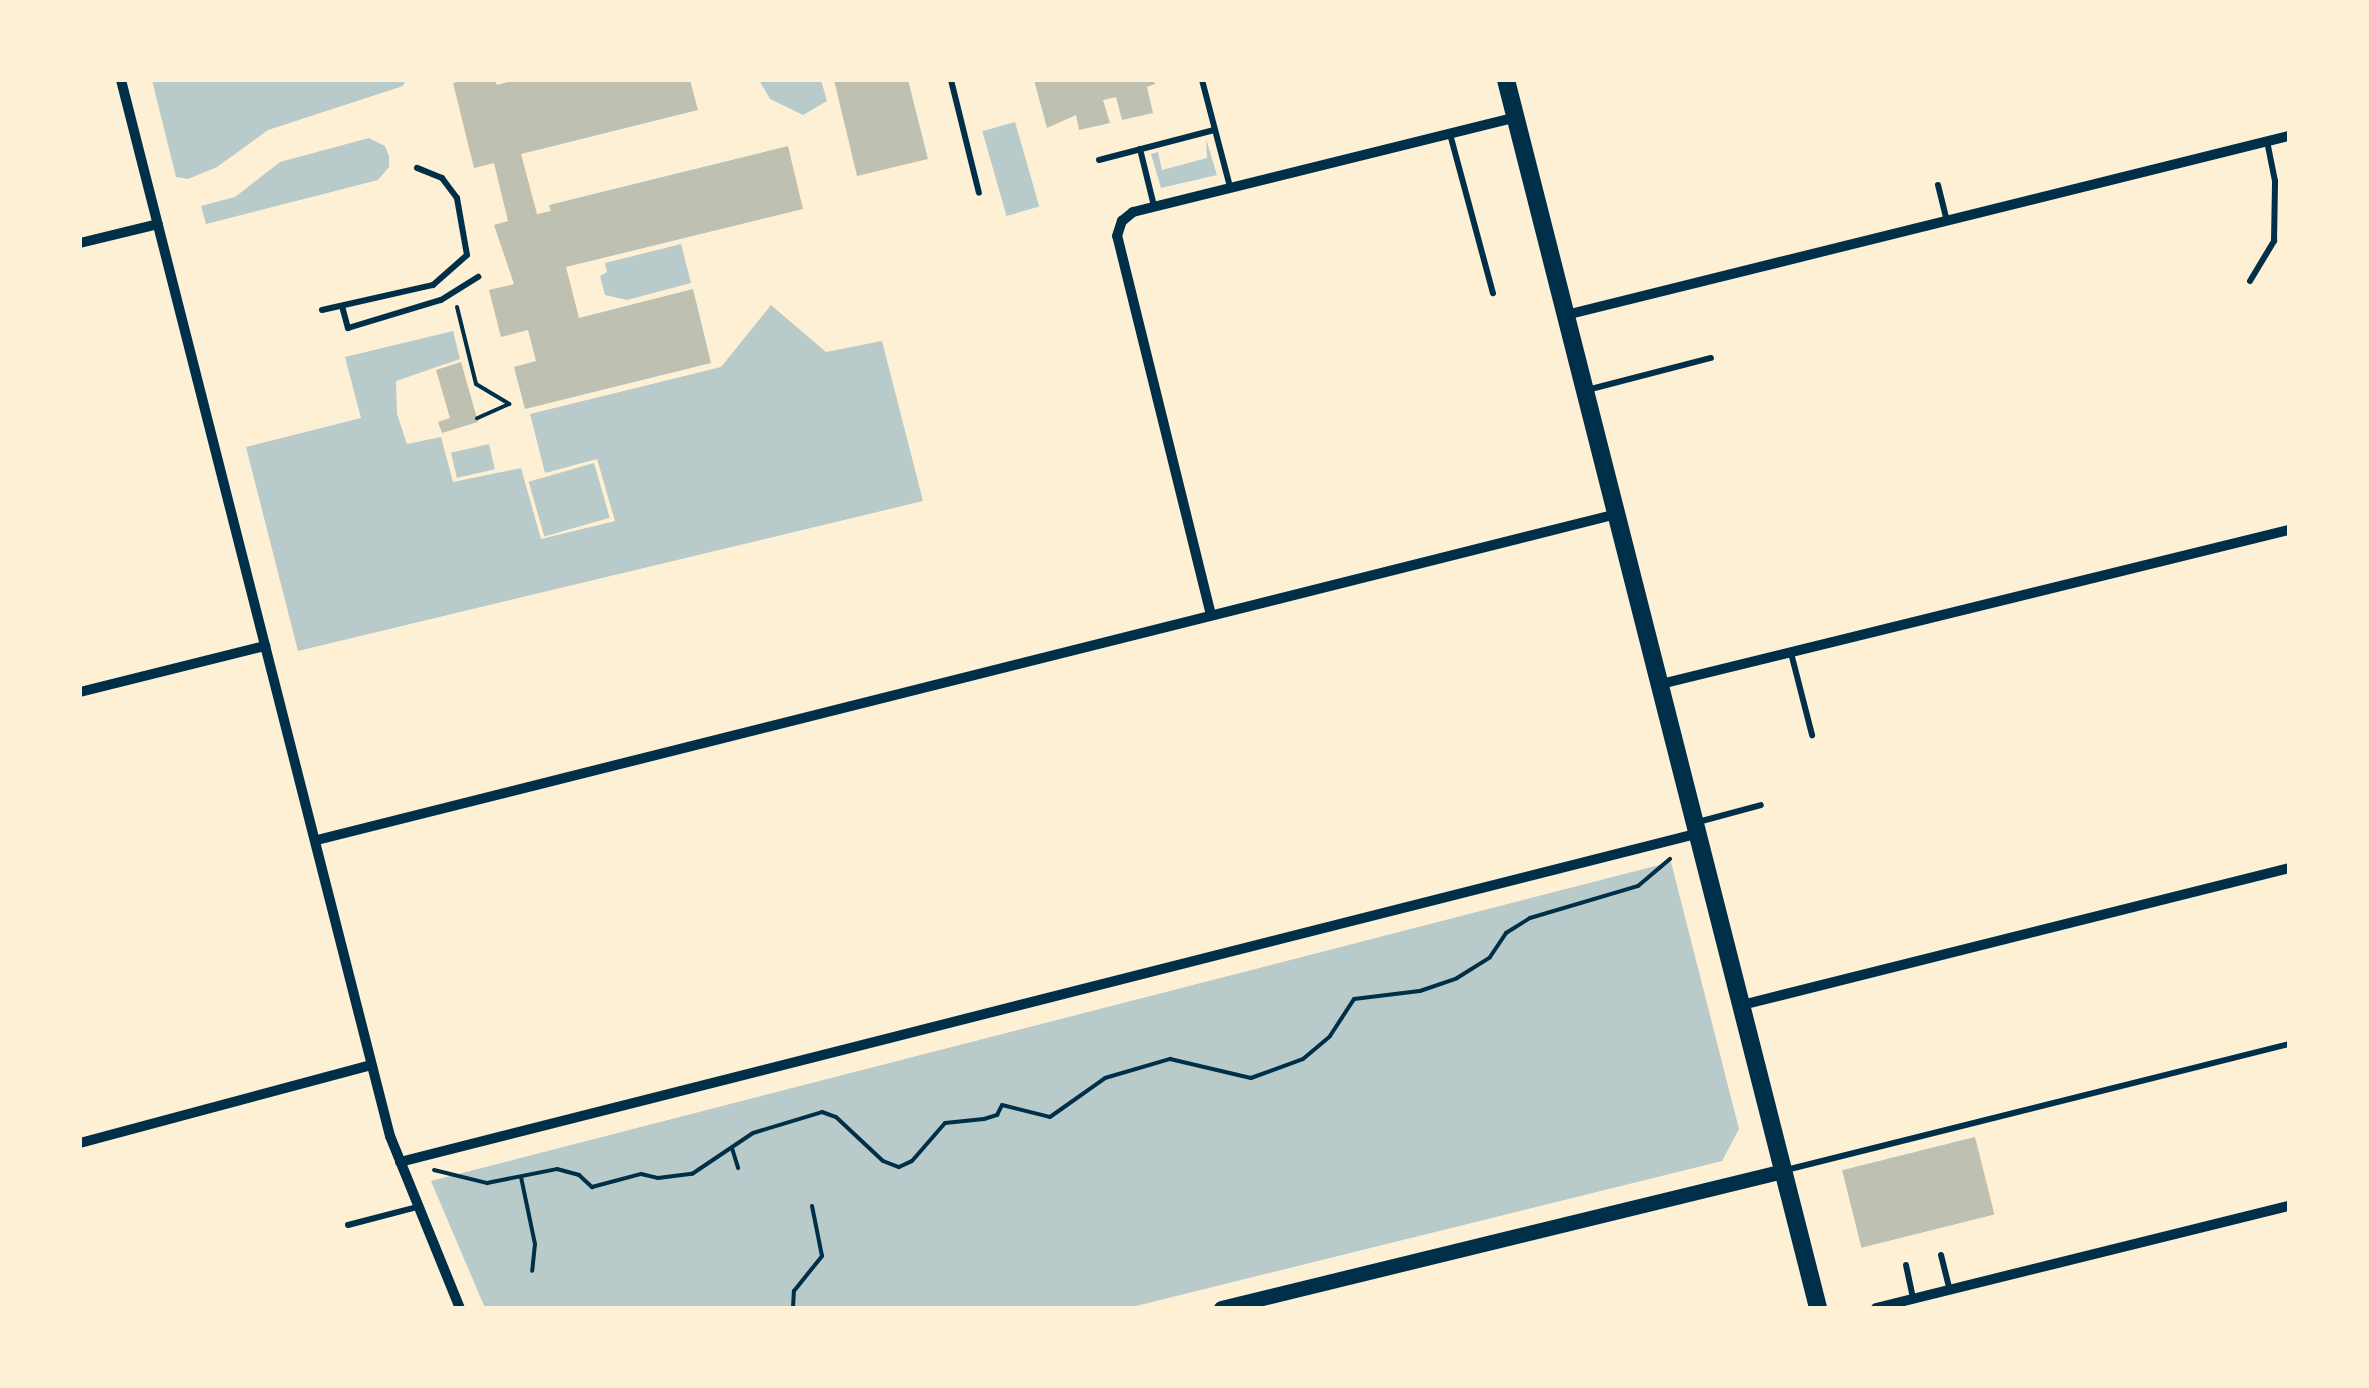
<!DOCTYPE html>
<style>
body{margin:0}
#map{position:relative;width:2369px;height:1388px;overflow:hidden;background:#fdf0d5;font-family:"Asap Condensed",sans-serif}
div>[style]{position:absolute}
[style*='--x']{left:calc(var(--x)*1px);top:calc(var(--y)*1px);width:calc(var(--w)*1px);rotate:calc(var(--a)*1deg)}
.green>*{inset:0;background:#b9caca;transform-origin:0 0}
.building>*{inset:0;background:#bec0b2;transform-origin:0 0}
.path>*{height:4px;margin:-2px;padding:0 2px;transform-origin:2px;border-radius:2px;background:#003049}
.service>*{height:6px;margin:-3px;padding:0 3px;transform-origin:3px;border-radius:3px;background:#003049}
.minor>*{height:10px;margin:-5px;padding:0 5px;transform-origin:5px;border-radius:5px;background:#003049}
.tertiary>*{height:15px;margin:-7.5px;padding:0 7.5px;transform-origin:7.5px;border-radius:7.5px;background:#003049}
.secondary>*{height:18px;margin:-9px;padding:0 9px;transform-origin:9px;border-radius:9px;background:#003049}
span{translate:-50% -50%;white-space:nowrap;text-align:center;line-height:1.15;-webkit-text-stroke:8px #fdf0d5;paint-order:stroke}
.frame{position:absolute;inset:0;border:82px solid #fdf0d5;pointer-events:none}
</style>
<div id="map">
<div class="green">
<div style="clip-path:polygon(152px 80px,406px 80px,403px 86px,268px 130px,217px 167px,188px 179px,176px 177px)"></div>
<div style="clip-path:polygon(759px 80px,821px 80px,827px 101px,803px 115px,770px 99px)"></div>
<div style="left:1015px;top:122px;width:88px;height:34px;rotate:74deg"></div>
<div style="clip-path:polygon(369px 138px,385px 146px,389px 156px,389px 167px,378px 180px,206px 224px,201px 206px,235px 197px,280px 162px)"></div>
<div style="clip-path:polygon(1206px 139px,1217px 175px,1161px 188px,1151px 154px,1158px 152px,1162px 170px,1207px 158px)"></div>
<div style="clip-path:polygon(681px 244px,691px 283px,627px 300px,605px 295px,600px 276px,607px 272px,605px 263px)"></div>
<div style="clip-path:polygon(771px 305px,826px 352px,882px 341px,923px 501px,298px 651px,246px 447px,361px 418px,345px 357px,453px 331px,460px 359px,396px 381px,397px 414px,407px 444px,441px 437px,453px 482px,521px 468px,541px 539px,615px 521px,597px 459px,545px 473px,530px 414px,721px 367px)"></div>
<div style="left:489px;top:444px;width:26px;height:39px;rotate:77deg"></div>
<div style="left:594px;top:463px;width:57px;height:68px;rotate:74deg"></div>
<div style="clip-path:polygon(1671px 862px,1739px 1129px,1722px 1161px,1128px 1308px,485px 1308px,431px 1181px)"></div>
</div>
<div class="building">
<div style="clip-path:polygon(463px 80px,495px 80px,497px 85px,515px 80px,690px 80px,698px 110px,521px 154px,537px 214px,551px 211px,549px 205px,788px 146px,803px 209px,566px 267px,579px 318px,693px 289px,711px 363px,525px 409px,514px 367px,536px 361px,528px 330px,501px 337px,489px 290px,514px 284px,494px 225px,508px 221px,494px 163px,474px 168px,453px 83px)"></div>
<div style="clip-path:polygon(834px 80px,908px 80px,928px 159px,857px 176px)"></div>
<div style="clip-path:polygon(1034px 80px,1154px 80px,1155px 84px,1147px 87px,1153px 113px,1122px 120px,1116px 97px,1103px 100px,1110px 123px,1079px 130px,1076px 115px,1047px 128px)"></div>
<div style="clip-path:polygon(461px 362px,478px 422px,442px 433px,438px 422px,450px 418px,436px 370px)"></div>
<div style="left:1975px;top:1137px;width:80px;height:137px;rotate:76deg"></div>
</div>
<div class="path">
<div style="--x:457;--y:307;--w:79;--a:76.1"></div>
<div style="--x:476;--y:384;--w:39;--a:31"></div>
<div style="--x:509;--y:404;--w:35;--a:156"></div>
<div style="--x:732;--y:1148;--w:21;--a:73"></div>
<div style="--x:434;--y:1170;--w:55;--a:13.8"></div>
<div style="--x:487;--y:1183;--w:71;--a:-11.3"></div>
<div style="--x:557;--y:1169;--w:23;--a:15"></div>
<div style="--x:579;--y:1175;--w:18;--a:43"></div>
<div style="--x:592;--y:1187;--w:51;--a:-14.9"></div>
<div style="--x:641;--y:1174;--w:17;--a:13"></div>
<div style="--x:658;--y:1178;--w:34;--a:-7"></div>
<div style="--x:692;--y:1174;--w:73;--a:-33.9"></div>
<div style="--x:753;--y:1133;--w:72;--a:-16.9"></div>
<div style="--x:822;--y:1112;--w:15;--a:20"></div>
<div style="--x:836;--y:1117;--w:64;--a:43.1"></div>
<div style="--x:883;--y:1161;--w:17;--a:21"></div>
<div style="--x:899;--y:1167;--w:14;--a:-25"></div>
<div style="--x:912;--y:1161;--w:50;--a:-49"></div>
<div style="--x:945;--y:1123;--w:39;--a:-6"></div>
<div style="--x:984;--y:1119;--w:14;--a:-17"></div>
<div style="--x:997;--y:1115;--w:11;--a:-63"></div>
<div style="--x:1002;--y:1105;--w:49;--a:14"></div>
<div style="--x:1050;--y:1117;--w:67;--a:-35.3"></div>
<div style="--x:1105;--y:1078;--w:68;--a:-16.3"></div>
<div style="--x:1170;--y:1059;--w:83;--a:13.2"></div>
<div style="--x:1251;--y:1078;--w:55;--a:-20.1"></div>
<div style="--x:1303;--y:1059;--w:35;--a:-40"></div>
<div style="--x:1330;--y:1036;--w:44;--a:-57"></div>
<div style="--x:1354;--y:999;--w:66;--a:-6.9"></div>
<div style="--x:1420;--y:991;--w:39;--a:-19"></div>
<div style="--x:1457;--y:978;--w:39;--a:-32"></div>
<div style="--x:1490;--y:957;--w:29;--a:-56"></div>
<div style="--x:1506;--y:933;--w:28;--a:-32"></div>
<div style="--x:1530;--y:918;--w:113;--a:-16.5"></div>
<div style="--x:1638;--y:886;--w:42;--a:-40.2"></div>
<div style="--x:521;--y:1177;--w:68;--a:78.2"></div>
<div style="--x:535;--y:1244;--w:27;--a:96"></div>
<div style="--x:793;--y:1308;--w:17;--a:-87"></div>
<div style="--x:794;--y:1291;--w:45;--a:-51.3"></div>
<div style="--x:822;--y:1256;--w:51;--a:-101.3"></div>
</div>
<div class="service">
<div style="--x:951;--y:80;--w:116;--a:76.1"></div>
<div style="--x:1202;--y:80;--w:111;--a:75.3"></div>
<div style="--x:1450;--y:134;--w:165;--a:74.9"></div>
<div style="--x:1140;--y:149;--w:59;--a:76.2"></div>
<div style="--x:1099;--y:160;--w:119;--a:-14.6"></div>
<div style="--x:1938;--y:185;--w:37;--a:76"></div>
<div style="--x:2250;--y:281;--w:47;--a:-59"></div>
<div style="--x:2274;--y:241;--w:60;--a:-89"></div>
<div style="--x:2275;--y:181;--w:41;--a:-101.3"></div>
<div style="--x:342;--y:306;--w:23;--a:75"></div>
<div style="--x:348;--y:328;--w:97;--a:-16.8"></div>
<div style="--x:441;--y:300;--w:44;--a:-31.9"></div>
<div style="--x:322;--y:310;--w:114;--a:-12.7"></div>
<div style="--x:433;--y:285;--w:45;--a:-41.4"></div>
<div style="--x:467;--y:255;--w:58;--a:-100"></div>
<div style="--x:457;--y:198;--w:25;--a:-127"></div>
<div style="--x:442;--y:178;--w:27;--a:-158"></div>
<div style="--x:1587;--y:390;--w:128;--a:-14.5"></div>
<div style="--x:1791;--y:653;--w:85;--a:75.6"></div>
<div style="--x:1698;--y:822;--w:65;--a:-15.1"></div>
<div style="--x:1786;--y:1170;--w:519;--a:-14.06"></div>
<div style="--x:348;--y:1225;--w:71;--a:-14.6"></div>
<div style="--x:1941;--y:1255;--w:33;--a:76"></div>
<div style="--x:1906;--y:1265;--w:33;--a:78"></div>
</div>
<div class="minor">
<div style="--x:121;--y:80;--w:1090;--a:75.71"></div>
<div style="--x:390;--y:1136;--w:186;--a:67.9"></div>
<div style="--x:80;--y:243;--w:80;--a:-13.7"></div>
<div style="--x:1566;--y:315;--w:745;--a:-13.91"></div>
<div style="--x:1211;--y:615;--w:390;--a:-103.9"></div>
<div style="--x:1117;--y:236;--w:16;--a:-72"></div>
<div style="--x:1122;--y:221;--w:14;--a:-39"></div>
<div style="--x:1133;--y:212;--w:395;--a:-13.9"></div>
<div style="--x:1661;--y:684;--w:647;--a:-13.78"></div>
<div style="--x:80;--y:692;--w:191;--a:-14"></div>
<div style="--x:317;--y:840;--w:1340;--a:-14.08"></div>
<div style="--x:1742;--y:1005;--w:564;--a:-14.06"></div>
<div style="--x:80;--y:1143;--w:301;--a:-15"></div>
<div style="--x:400;--y:1162;--w:1340;--a:-14.21"></div>
<div style="--x:1876;--y:1308;--w:425;--a:-13.9"></div>
</div>
<div class="tertiary">
<div style="--x:1221;--y:1308;--w:578;--a:-13.7"></div>
</div>
<div class="secondary">
<div style="--x:1506;--y:80;--w:1267;--a:75.74"></div>
</div>
<div class="frame"></div>
</div>
